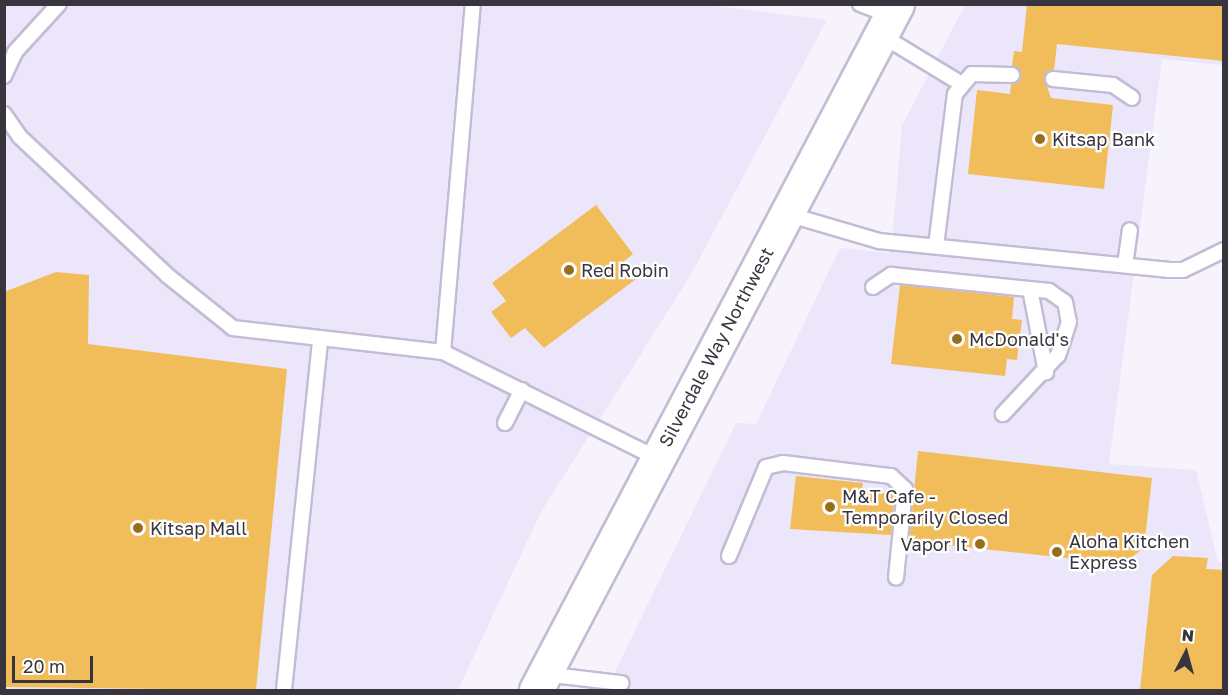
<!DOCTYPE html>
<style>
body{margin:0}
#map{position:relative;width:1228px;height:695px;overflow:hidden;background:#f6f3fd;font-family:"Golos Text",sans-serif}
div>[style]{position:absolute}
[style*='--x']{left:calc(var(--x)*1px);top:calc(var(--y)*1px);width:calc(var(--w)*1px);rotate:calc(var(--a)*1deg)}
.built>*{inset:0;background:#ece6fa}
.building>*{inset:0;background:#f1bd5b}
.roads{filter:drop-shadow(2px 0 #c4bbd5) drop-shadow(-2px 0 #c4bbd5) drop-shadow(0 2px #c4bbd5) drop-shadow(0 -2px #c4bbd5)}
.lane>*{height:14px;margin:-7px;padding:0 7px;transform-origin:7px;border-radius:7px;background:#fff}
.secondary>*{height:33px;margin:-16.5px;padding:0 16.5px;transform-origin:16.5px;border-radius:16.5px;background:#fff}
.dots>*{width:16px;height:16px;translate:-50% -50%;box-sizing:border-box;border:3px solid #fff;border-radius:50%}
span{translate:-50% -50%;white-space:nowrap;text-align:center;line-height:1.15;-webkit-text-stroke:4.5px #fff;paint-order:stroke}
.poi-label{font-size:18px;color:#39353f}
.left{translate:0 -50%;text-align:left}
.right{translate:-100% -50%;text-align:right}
.street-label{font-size:18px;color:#39353f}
.frame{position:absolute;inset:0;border:6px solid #39353f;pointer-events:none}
.north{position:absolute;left:1156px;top:623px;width:60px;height:60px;-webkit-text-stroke:4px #fff;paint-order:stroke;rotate:6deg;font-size:16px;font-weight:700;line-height:24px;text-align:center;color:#39353f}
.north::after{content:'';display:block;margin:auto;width:21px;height:27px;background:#39353f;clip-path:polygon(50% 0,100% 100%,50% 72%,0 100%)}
.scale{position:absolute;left:12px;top:656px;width:81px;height:27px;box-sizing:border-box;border:3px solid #39353f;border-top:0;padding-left:8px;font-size:18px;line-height:21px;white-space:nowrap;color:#39353f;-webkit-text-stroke:4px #fff;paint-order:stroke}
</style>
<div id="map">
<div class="built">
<div style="clip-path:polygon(700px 4px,827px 20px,689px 278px,541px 512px,458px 690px,5px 690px,4px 5px)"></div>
<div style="clip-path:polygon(965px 5px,1223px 5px,1223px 65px,1162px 59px,1109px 464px,1196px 470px,1218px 562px,1223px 563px,1223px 690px,606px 690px,736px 423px,756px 424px,840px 248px,891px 253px,902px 125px)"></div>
</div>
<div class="building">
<div style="clip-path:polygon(1027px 4px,1224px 4px,1224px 61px,1057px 44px,1054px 70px,1044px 78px,1051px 98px,1113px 105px,1104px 189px,968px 174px,977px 90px,1010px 94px,1011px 84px,1020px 79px,1012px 66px,1014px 51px,1022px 52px)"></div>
<div style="clip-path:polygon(596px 205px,633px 254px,623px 262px,636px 279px,544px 348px,525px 328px,511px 338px,491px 312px,506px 301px,492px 283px)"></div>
<div style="clip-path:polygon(56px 272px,89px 275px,88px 344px,287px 369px,256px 690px,4px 687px,4px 292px)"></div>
<div style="clip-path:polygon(900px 285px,1014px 297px,1012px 319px,1022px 320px,1017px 360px,1007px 359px,1005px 376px,891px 364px)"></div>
<div style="clip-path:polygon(918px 451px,1152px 478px,1144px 548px,1122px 564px,909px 541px)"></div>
<div style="clip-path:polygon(796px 476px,863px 483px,862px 491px,895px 494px,891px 535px,790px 529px)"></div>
<div style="clip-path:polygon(1173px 556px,1208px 558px,1206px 569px,1224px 570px,1224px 690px,1140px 690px,1152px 575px)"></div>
</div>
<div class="roads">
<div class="lane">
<div style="--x:860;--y:4;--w:33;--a:21"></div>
<div style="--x:881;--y:35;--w:92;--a:31.3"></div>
<div style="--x:4;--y:76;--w:26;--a:-65"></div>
<div style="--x:15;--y:52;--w:65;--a:-47.5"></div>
<div style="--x:1053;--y:79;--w:60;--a:5.7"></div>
<div style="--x:1113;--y:85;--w:23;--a:34"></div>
<div style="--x:4;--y:114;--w:28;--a:55"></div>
<div style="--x:20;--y:137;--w:203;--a:43.2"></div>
<div style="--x:168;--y:276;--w:83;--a:38.7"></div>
<div style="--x:233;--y:328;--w:211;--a:6.5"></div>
<div style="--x:443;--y:352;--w:239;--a:26.4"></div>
<div style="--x:787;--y:214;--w:96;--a:16.4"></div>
<div style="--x:879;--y:241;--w:290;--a:5.7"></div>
<div style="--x:1168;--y:270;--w:15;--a:0"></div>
<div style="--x:1183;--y:270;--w:46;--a:-26"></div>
<div style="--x:936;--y:246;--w:153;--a:-82.9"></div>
<div style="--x:955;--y:94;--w:26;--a:-50"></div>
<div style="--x:972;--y:74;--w:40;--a:1.4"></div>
<div style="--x:1125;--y:265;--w:35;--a:-82"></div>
<div style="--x:873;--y:287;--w:22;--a:-34"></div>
<div style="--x:891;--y:275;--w:159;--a:5.8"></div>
<div style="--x:1049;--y:291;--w:19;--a:35"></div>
<div style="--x:1065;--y:302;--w:20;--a:79"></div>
<div style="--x:1069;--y:322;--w:35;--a:108"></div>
<div style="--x:1058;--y:355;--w:81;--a:133"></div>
<div style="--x:1030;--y:289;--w:85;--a:79.1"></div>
<div style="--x:443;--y:352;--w:349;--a:-85.1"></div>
<div style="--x:505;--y:423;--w:37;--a:-63"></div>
<div style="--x:729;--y:556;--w:96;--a:-67.4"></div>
<div style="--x:766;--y:467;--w:17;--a:-13"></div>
<div style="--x:783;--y:463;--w:109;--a:6.9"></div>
<div style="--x:891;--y:476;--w:19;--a:43"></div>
<div style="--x:905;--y:489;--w:89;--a:95.8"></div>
<div style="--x:544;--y:674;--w:78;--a:6.7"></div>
<div style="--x:284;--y:690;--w:353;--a:-84.1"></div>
</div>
<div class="secondary">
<div style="--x:536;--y:690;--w:775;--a:-62.24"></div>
</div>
</div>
<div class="dots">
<div style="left:1040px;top:139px;background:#976f1a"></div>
<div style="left:569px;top:270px;background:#976f1a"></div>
<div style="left:957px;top:339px;background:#976f1a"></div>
<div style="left:830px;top:507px;background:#976f1a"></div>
<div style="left:138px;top:528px;background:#976f1a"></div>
<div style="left:980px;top:544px;background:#976f1a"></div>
<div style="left:1057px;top:552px;background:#976f1a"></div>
</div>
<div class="poi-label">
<span class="left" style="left:1052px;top:139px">Kitsap Bank</span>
<span class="left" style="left:581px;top:270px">Red Robin</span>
<span class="left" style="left:969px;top:339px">McDonald's</span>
<span class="left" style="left:842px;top:507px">M&amp;T Cafe -<br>Temporarily Closed</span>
<span class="left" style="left:150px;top:528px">Kitsap Mall</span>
<span class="left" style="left:1069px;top:552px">Aloha Kitchen<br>Express</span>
<span class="right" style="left:968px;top:544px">Vapor It</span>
</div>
<div class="street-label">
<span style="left:716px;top:347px;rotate:-62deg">Silverdale Way Northwest</span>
</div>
<div class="frame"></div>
<div class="north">N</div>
<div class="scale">20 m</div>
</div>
